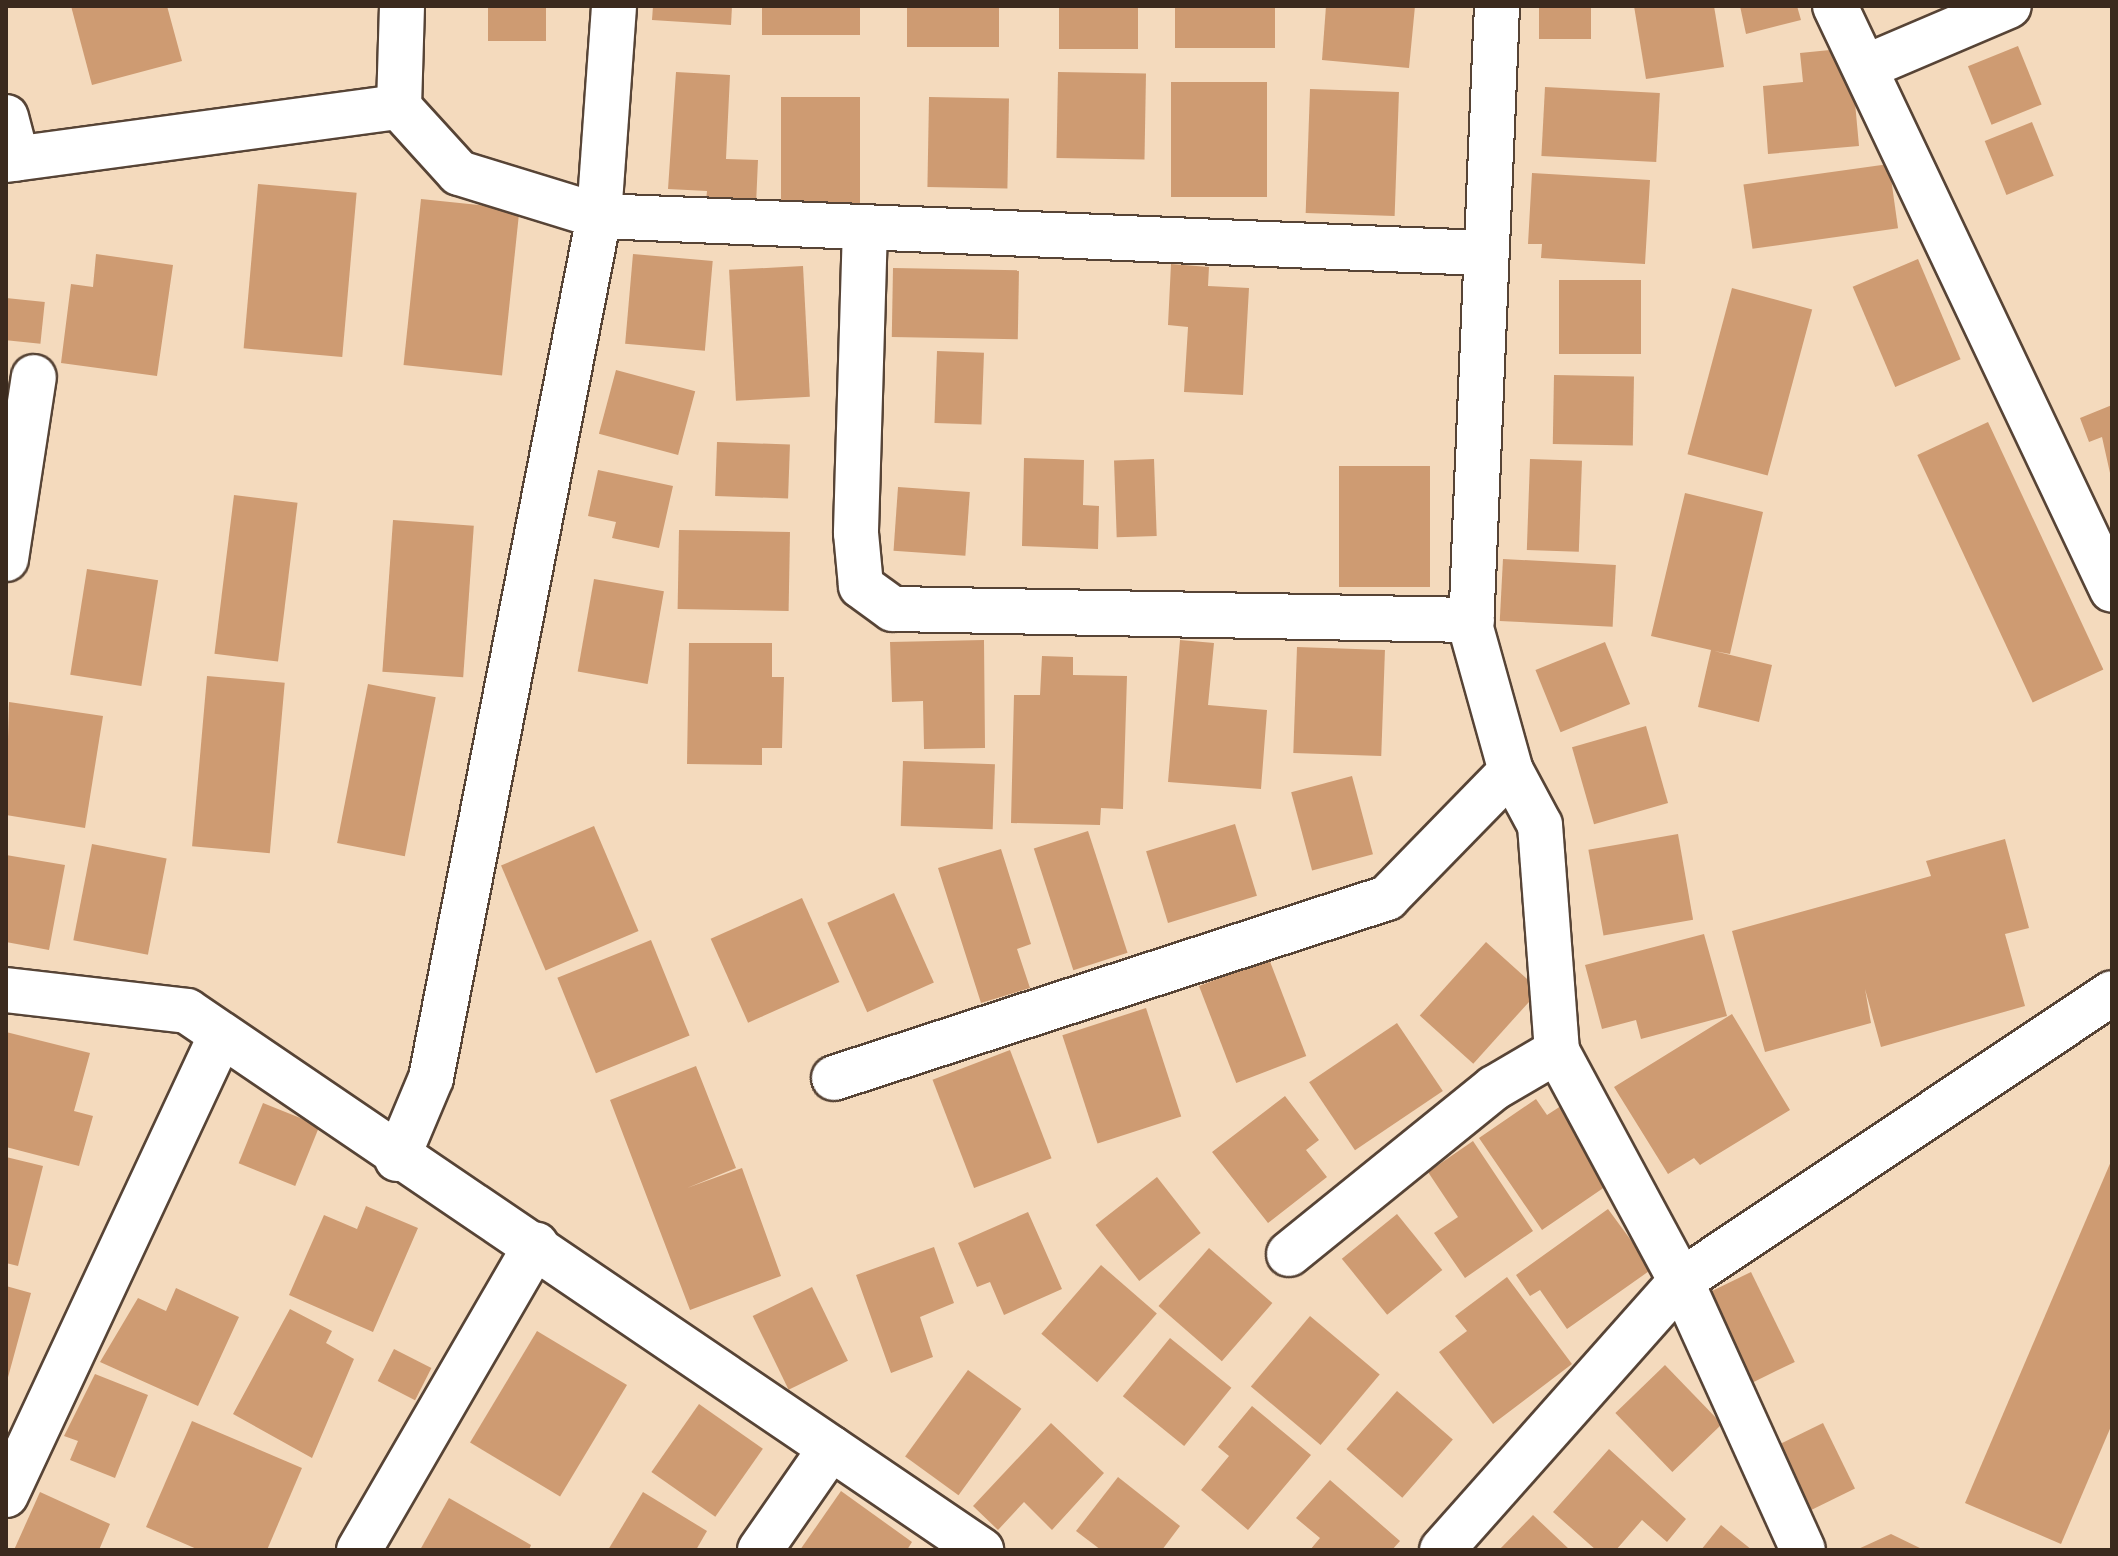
<!DOCTYPE html>
<style>
body{margin:0}
#map{position:relative;width:2118px;height:1556px;overflow:hidden;background:#f4dabd;font-family:"Balsamiq Sans",sans-serif}
div>[style]{position:absolute}
[style*='--x']{left:calc(var(--x)*1px);top:calc(var(--y)*1px);width:calc(var(--w)*1px);rotate:calc(var(--a)*1deg)}
.building>*{inset:0;background:#ce9b72;transform-origin:0 0}
.roads{filter:drop-shadow(2px 0 #574436) drop-shadow(-2px 0 #574436) drop-shadow(0 2px #574436) drop-shadow(0 -2px #574436)}
.street>*{height:44px;margin:-22px;padding:0 22px;transform-origin:22px;border-radius:22px;background:#fff}
span{translate:-50% -50%;white-space:nowrap;text-align:center;line-height:1.15;-webkit-text-stroke:6px #fbf7ec;paint-order:stroke}
.frame{position:absolute;inset:0;border:8px solid #3b2a1e;pointer-events:none}
</style>
<div id="map">
<div class="building">
<div style="clip-path:polygon(71px 6px,167px 6px,182px 61px,92px 85px)"></div>
<div style="left:488px;top:6px;width:58px;height:35px"></div>
<div style="clip-path:polygon(653px 6px,732px 6px,731px 25px,652px 20px)"></div>
<div style="left:762px;top:6px;width:98px;height:29px"></div>
<div style="left:907px;top:6px;width:92px;height:41px"></div>
<div style="left:1059px;top:6px;width:79px;height:43px"></div>
<div style="left:1175px;top:6px;width:100px;height:42px"></div>
<div style="clip-path:polygon(1326px 6px,1415px 6px,1409px 68px,1322px 60px)"></div>
<div style="left:1539px;top:6px;width:52px;height:33px"></div>
<div style="clip-path:polygon(1634px 6px,1714px 6px,1724px 67px,1646px 79px)"></div>
<div style="clip-path:polygon(1740px 6px,1797px 6px,1801px 20px,1746px 34px)"></div>
<div style="left:2018px;top:46px;width:63px;height:54px;rotate:68deg"></div>
<div style="clip-path:polygon(1850px 48px,1859px 146px,1768px 154px,1763px 86px,1803px 82px,1800px 53px)"></div>
<div style="clip-path:polygon(676px 72px,730px 75px,726px 159px,758px 160px,756px 205px,706px 202px,707px 191px,668px 189px)"></div>
<div style="left:1058px;top:72px;width:88px;height:86px;rotate:1deg"></div>
<div style="left:1171px;top:82px;width:96px;height:115px"></div>
<div style="left:1545px;top:87px;width:115px;height:69px;rotate:3deg"></div>
<div style="left:1310px;top:89px;width:89px;height:124px;rotate:2deg"></div>
<div style="left:781px;top:97px;width:79px;height:114px"></div>
<div style="left:929px;top:97px;width:80px;height:90px;rotate:1deg"></div>
<div style="left:2032px;top:122px;width:58px;height:51px;rotate:68deg"></div>
<div style="left:1889px;top:164px;width:65px;height:147px;rotate:82deg"></div>
<div style="clip-path:polygon(1532px 173px,1650px 180px,1645px 264px,1541px 258px,1542px 244px,1528px 244px)"></div>
<div style="left:258px;top:184px;width:99px;height:165px;rotate:5deg"></div>
<div style="left:421px;top:199px;width:99px;height:167px;rotate:6deg"></div>
<div style="clip-path:polygon(96px 254px,173px 265px,157px 376px,61px 363px,71px 284px,93px 287px)"></div>
<div style="left:633px;top:254px;width:80px;height:90px;rotate:5deg"></div>
<div style="left:1918px;top:259px;width:109px;height:71px;rotate:67deg"></div>
<div style="clip-path:polygon(1171px 264px,1209px 267px,1208px 286px,1249px 288px,1243px 395px,1184px 392px,1188px 327px,1168px 325px)"></div>
<div style="left:803px;top:266px;width:131px;height:74px;rotate:87deg"></div>
<div style="left:893px;top:268px;width:126px;height:69px;rotate:1deg"></div>
<div style="left:1559px;top:280px;width:82px;height:74px"></div>
<div style="left:1732px;top:288px;width:83px;height:172px;rotate:15deg"></div>
<div style="left:6px;top:298px;width:39px;height:42px;rotate:6deg"></div>
<div style="left:937px;top:351px;width:47px;height:72px;rotate:2deg"></div>
<div style="left:616px;top:370px;width:82px;height:66px;rotate:15deg"></div>
<div style="left:1554px;top:375px;width:80px;height:69px;rotate:1deg"></div>
<div style="clip-path:polygon(2112px 405px,2112px 482px,2102px 437px,2089px 442px,2080px 418px)"></div>
<div style="left:1988px;top:422px;width:273px;height:78px;rotate:65deg"></div>
<div style="left:717px;top:442px;width:73px;height:54px;rotate:2deg"></div>
<div style="clip-path:polygon(1024px 458px,1084px 460px,1083px 505px,1099px 506px,1098px 549px,1022px 546px)"></div>
<div style="left:1154px;top:459px;width:77px;height:40px;rotate:88deg"></div>
<div style="left:1530px;top:459px;width:52px;height:91px;rotate:2deg"></div>
<div style="left:1339px;top:466px;width:91px;height:121px"></div>
<div style="clip-path:polygon(598px 470px,673px 486px,659px 548px,612px 538px,616px 522px,588px 516px)"></div>
<div style="left:898px;top:487px;width:72px;height:64px;rotate:4deg"></div>
<div style="clip-path:polygon(1685px 493px,1763px 512px,1730px 654px,1714px 651px,1772px 665px,1759px 722px,1698px 707px,1711px 650px,1651px 636px)"></div>
<div style="left:234px;top:495px;width:64px;height:160px;rotate:7deg"></div>
<div style="left:393px;top:520px;width:81px;height:152px;rotate:4deg"></div>
<div style="left:679px;top:530px;width:111px;height:79px;rotate:1deg"></div>
<div style="left:1503px;top:559px;width:113px;height:62px;rotate:3deg"></div>
<div style="left:87px;top:569px;width:72px;height:107px;rotate:9deg"></div>
<div style="left:594px;top:579px;width:71px;height:94px;rotate:10deg"></div>
<div style="clip-path:polygon(984px 640px,985px 748px,924px 749px,923px 701px,892px 702px,890px 642px)"></div>
<div style="clip-path:polygon(1180px 640px,1214px 643px,1208px 705px,1267px 710px,1261px 789px,1168px 782px)"></div>
<div style="left:1605px;top:642px;width:67px;height:75px;rotate:68deg"></div>
<div style="clip-path:polygon(689px 643px,772px 643px,772px 677px,784px 677px,782px 748px,762px 748px,762px 765px,687px 764px)"></div>
<div style="left:1297px;top:647px;width:88px;height:106px;rotate:2deg"></div>
<div style="clip-path:polygon(1042px 656px,1073px 657px,1073px 675px,1127px 676px,1123px 809px,1101px 808px,1100px 825px,1011px 823px,1014px 695px,1040px 695px)"></div>
<div style="left:207px;top:676px;width:78px;height:171px;rotate:5deg"></div>
<div style="left:368px;top:684px;width:69px;height:162px;rotate:11deg"></div>
<div style="clip-path:polygon(9px 702px,103px 716px,85px 828px,6px 815px)"></div>
<div style="left:1646px;top:726px;width:80px;height:77px;rotate:74deg"></div>
<div style="left:903px;top:761px;width:92px;height:65px;rotate:2deg"></div>
<div style="left:1352px;top:776px;width:81px;height:63px;rotate:75deg"></div>
<div style="left:1235px;top:824px;width:75px;height:93px;rotate:73deg"></div>
<div style="left:594px;top:826px;width:114px;height:101px;rotate:67deg"></div>
<div style="left:1088px;top:831px;width:128px;height:57px;rotate:72deg"></div>
<div style="left:1678px;top:834px;width:87px;height:91px;rotate:80deg"></div>
<div style="clip-path:polygon(2005px 839px,2029px 928px,2005px 934px,2025px 1006px,1881px 1047px,1865px 989px,1871px 1023px,1765px 1052px,1732px 931px,1931px 876px,1926px 861px)"></div>
<div style="left:92px;top:844px;width:76px;height:98px;rotate:11deg"></div>
<div style="clip-path:polygon(1001px 849px,1031px 944px,1017px 949px,1030px 988px,981px 1003px,938px 868px)"></div>
<div style="clip-path:polygon(6px 855px,65px 865px,49px 950px,6px 942px)"></div>
<div style="left:894px;top:893px;width:98px;height:73px;rotate:66deg"></div>
<div style="left:802px;top:898px;width:92px;height:100px;rotate:66deg"></div>
<div style="clip-path:polygon(1704px 934px,1727px 1016px,1641px 1039px,1636px 1020px,1602px 1029px,1585px 965px)"></div>
<div style="left:651px;top:940px;width:103px;height:101px;rotate:68deg"></div>
<div style="left:1486px;top:942px;width:72px;height:99px;rotate:42deg"></div>
<div style="left:1269px;top:959px;width:104px;height:75px;rotate:69deg"></div>
<div style="left:1146px;top:1008px;width:114px;height:88px;rotate:72deg"></div>
<div style="clip-path:polygon(1732px 1014px,1790px 1110px,1700px 1165px,1694px 1158px,1668px 1174px,1614px 1087px)"></div>
<div style="left:1397px;top:1023px;width:82px;height:106px;rotate:56deg"></div>
<div style="clip-path:polygon(6px 1032px,90px 1053px,74px 1111px,93px 1116px,79px 1166px,6px 1147px)"></div>
<div style="left:1010px;top:1050px;width:116px;height:83px;rotate:69deg"></div>
<div style="clip-path:polygon(696px 1066px,736px 1168px,687px 1188px,742px 1168px,781px 1276px,690px 1310px,610px 1100px)"></div>
<div style="clip-path:polygon(1285px 1096px,1319px 1140px,1306px 1150px,1327px 1177px,1268px 1223px,1212px 1152px)"></div>
<div style="clip-path:polygon(1536px 1099px,1547px 1115px,1564px 1104px,1615px 1180px,1542px 1230px,1479px 1138px)"></div>
<div style="left:263px;top:1103px;width:61px;height:65px;rotate:22deg"></div>
<div style="clip-path:polygon(1473px 1141px,1533px 1231px,1465px 1278px,1434px 1233px,1458px 1217px,1428px 1172px)"></div>
<div style="clip-path:polygon(6px 1157px,43px 1166px,18px 1266px,6px 1263px)"></div>
<div style="clip-path:polygon(2112px 1159px,2112px 1424px,2061px 1544px,1965px 1503px)"></div>
<div style="left:1157px;top:1177px;width:71px;height:78px;rotate:52deg"></div>
<div style="clip-path:polygon(366px 1206px,418px 1228px,373px 1332px,289px 1295px,324px 1215px,357px 1229px)"></div>
<div style="clip-path:polygon(1608px 1209px,1652px 1269px,1567px 1329px,1540px 1290px,1530px 1296px,1516px 1275px)"></div>
<div style="clip-path:polygon(1028px 1212px,1062px 1289px,1004px 1315px,990px 1282px,977px 1287px,958px 1243px)"></div>
<div style="left:1397px;top:1214px;width:72px;height:71px;rotate:51deg"></div>
<div style="clip-path:polygon(934px 1247px,954px 1303px,920px 1317px,933px 1357px,891px 1373px,856px 1275px)"></div>
<div style="left:1209px;top:1248px;width:84px;height:77px;rotate:41deg"></div>
<div style="left:1101px;top:1265px;width:74px;height:91px;rotate:41deg"></div>
<div style="left:1751px;top:1272px;width:100px;height:48px;rotate:64deg"></div>
<div style="clip-path:polygon(1507px 1277px,1572px 1364px,1493px 1424px,1439px 1352px,1467px 1331px,1455px 1316px)"></div>
<div style="clip-path:polygon(6px 1286px,31px 1293px,7px 1381px,6px 1381px)"></div>
<div style="left:812px;top:1287px;width:82px;height:66px;rotate:64deg"></div>
<div style="clip-path:polygon(176px 1288px,239px 1317px,198px 1406px,100px 1362px,138px 1298px,166px 1311px)"></div>
<div style="clip-path:polygon(290px 1309px,332px 1331px,326px 1343px,354px 1359px,312px 1458px,233px 1414px)"></div>
<div style="left:1310px;top:1316px;width:91px;height:92px;rotate:40deg"></div>
<div style="left:537px;top:1331px;width:105px;height:130px;rotate:31deg"></div>
<div style="left:1170px;top:1338px;width:79px;height:75px;rotate:39deg"></div>
<div style="left:394px;top:1349px;width:42px;height:36px;rotate:27deg"></div>
<div style="left:1665px;top:1365px;width:82px;height:69px;rotate:46deg"></div>
<div style="left:968px;top:1370px;width:66px;height:107px;rotate:36deg"></div>
<div style="clip-path:polygon(95px 1374px,148px 1395px,115px 1478px,70px 1460px,78px 1441px,64px 1436px)"></div>
<div style="left:1397px;top:1391px;width:74px;height:77px;rotate:41deg"></div>
<div style="left:699px;top:1404px;width:78px;height:83px;rotate:35deg"></div>
<div style="clip-path:polygon(1252px 1406px,1311px 1455px,1248px 1530px,1201px 1490px,1229px 1456px,1218px 1447px)"></div>
<div style="clip-path:polygon(192px 1421px,302px 1468px,267px 1550px,199px 1550px,146px 1527px)"></div>
<div style="clip-path:polygon(1051px 1423px,1104px 1473px,1052px 1530px,1024px 1502px,998px 1530px,973px 1506px)"></div>
<div style="left:1823px;top:1423px;width:73px;height:51px;rotate:64deg"></div>
<div style="clip-path:polygon(1609px 1449px,1686px 1519px,1667px 1542px,1642px 1520px,1616px 1550px,1596px 1550px,1553px 1512px)"></div>
<div style="clip-path:polygon(1118px 1477px,1180px 1526px,1162px 1550px,1101px 1550px,1076px 1531px)"></div>
<div style="clip-path:polygon(1330px 1480px,1400px 1541px,1392px 1550px,1310px 1550px,1320px 1538px,1296px 1518px)"></div>
<div style="clip-path:polygon(841px 1491px,912px 1542px,907px 1550px,800px 1550px)"></div>
<div style="clip-path:polygon(40px 1492px,110px 1524px,99px 1550px,14px 1550px)"></div>
<div style="clip-path:polygon(643px 1492px,707px 1531px,696px 1550px,608px 1550px)"></div>
<div style="clip-path:polygon(449px 1498px,531px 1545px,529px 1550px,420px 1550px)"></div>
<div style="clip-path:polygon(1533px 1515px,1570px 1550px,1499px 1550px)"></div>
<div style="clip-path:polygon(1721px 1525px,1752px 1550px,1701px 1550px)"></div>
<div style="clip-path:polygon(1891px 1534px,1924px 1550px,1856px 1550px)"></div>
</div>
<div class="roads">
<div class="street">
<div style="--x:402;--y:6;--w:101;--a:91.7"></div>
<div style="--x:399;--y:107;--w:89;--a:47.7"></div>
<div style="--x:459;--y:173;--w:146;--a:17.1"></div>
<div style="--x:599;--y:216;--w:883;--a:2.4"></div>
<div style="--x:1497;--y:6;--w:623;--a:92.39"></div>
<div style="--x:1471;--y:628;--w:148;--a:74.4"></div>
<div style="--x:1511;--y:771;--w:61;--a:61.8"></div>
<div style="--x:1540;--y:825;--w:227;--a:85.7"></div>
<div style="--x:1557;--y:1051;--w:261;--a:61.7"></div>
<div style="--x:1681;--y:1281;--w:295;--a:65.6"></div>
<div style="--x:1835;--y:6;--w:646;--a:64.62"></div>
<div style="--x:1868;--y:66;--w:153;--a:-23.1"></div>
<div style="--x:6;--y:117;--w:43;--a:75.3"></div>
<div style="--x:6;--y:160;--w:397;--a:-7.7"></div>
<div style="--x:865;--y:227;--w:306;--a:91.7"></div>
<div style="--x:856;--y:533;--w:53;--a:84.6"></div>
<div style="--x:861;--y:586;--w:39;--a:36"></div>
<div style="--x:893;--y:609;--w:579;--a:1.09"></div>
<div style="--x:6;--y:559;--w:184;--a:-81.3"></div>
<div style="--x:6;--y:990;--w:182;--a:6.6"></div>
<div style="--x:187;--y:1011;--w:960;--a:34.17"></div>
<div style="--x:834;--y:1078;--w:582;--a:-18.03"></div>
<div style="--x:1387;--y:898;--w:177;--a:-45.7"></div>
<div style="--x:397;--y:1159;--w:88;--a:-67.2"></div>
<div style="--x:431;--y:1078;--w:878;--a:-78.97"></div>
<div style="--x:599;--y:216;--w:211;--a:-85.9"></div>
<div style="--x:1289;--y:1254;--w:264;--a:-39"></div>
<div style="--x:1494;--y:1088;--w:73;--a:-30.4"></div>
<div style="--x:6;--y:1495;--w:508;--a:-64.95"></div>
<div style="--x:359;--y:1550;--w:353;--a:-59.9"></div>
<div style="--x:760;--y:1550;--w:124;--a:-55.2"></div>
<div style="--x:1442;--y:1550;--w:360;--a:-48.4"></div>
<div style="--x:1681;--y:1281;--w:518;--a:-33.75"></div>
</div>
</div>
<div class="frame"></div>
</div>
